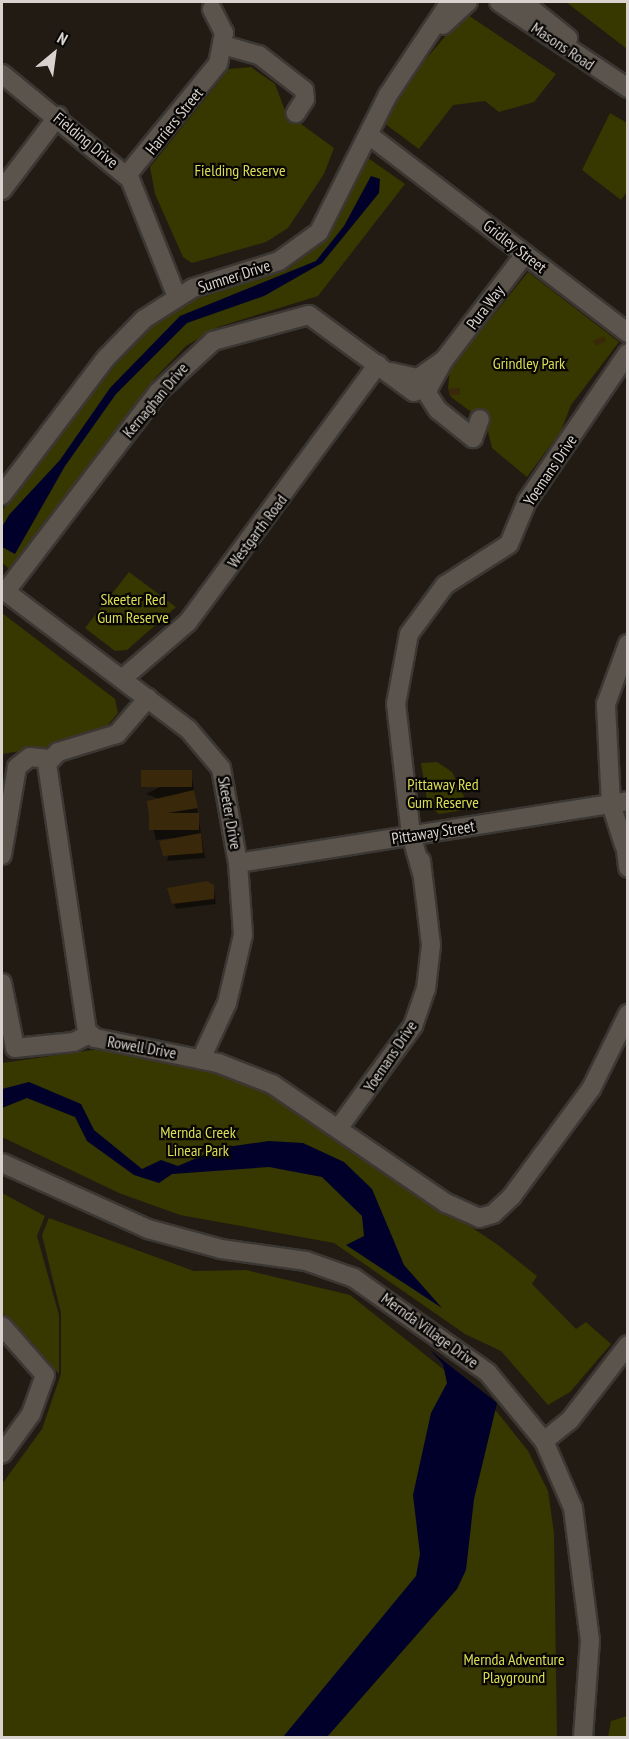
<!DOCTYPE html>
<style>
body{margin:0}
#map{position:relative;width:629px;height:1739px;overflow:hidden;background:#211b14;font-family:"PT Sans Narrow",sans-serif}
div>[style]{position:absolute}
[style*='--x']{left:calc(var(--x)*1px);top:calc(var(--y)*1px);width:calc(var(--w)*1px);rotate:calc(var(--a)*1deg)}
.green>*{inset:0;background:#373700}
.water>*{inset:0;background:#00002a}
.shadow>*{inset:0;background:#0007}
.building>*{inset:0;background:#3a280a;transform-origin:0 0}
.roads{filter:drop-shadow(2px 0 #3b3733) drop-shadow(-2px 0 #3b3733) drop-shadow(0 2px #3b3733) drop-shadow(0 -2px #3b3733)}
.minor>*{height:18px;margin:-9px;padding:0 9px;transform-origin:9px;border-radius:9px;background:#5b544c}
span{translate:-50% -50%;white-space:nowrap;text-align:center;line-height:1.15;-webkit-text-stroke:4.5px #080604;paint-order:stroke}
.street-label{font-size:16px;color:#d8d3cf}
.park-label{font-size:16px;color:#dbde53}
.frame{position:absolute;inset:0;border:3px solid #d8d3cf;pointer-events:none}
.north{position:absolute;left:24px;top:24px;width:60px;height:60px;-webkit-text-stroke:4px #080604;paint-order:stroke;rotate:29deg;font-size:16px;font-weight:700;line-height:24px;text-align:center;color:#d8d3cf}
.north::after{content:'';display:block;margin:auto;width:21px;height:27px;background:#d8d3cf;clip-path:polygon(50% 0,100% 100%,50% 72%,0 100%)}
</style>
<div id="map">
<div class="green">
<div style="clip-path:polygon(566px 2px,627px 2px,627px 49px)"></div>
<div style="clip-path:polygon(465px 13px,556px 74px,534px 102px,499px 112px,485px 101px,453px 105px,419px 149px,384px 123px,403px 86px)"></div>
<div style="clip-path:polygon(251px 67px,275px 84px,286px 113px,334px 148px,324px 174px,288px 228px,266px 242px,192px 263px,183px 257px,155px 194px,150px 167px,229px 69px)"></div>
<div style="clip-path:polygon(610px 113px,627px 123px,627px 192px,621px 200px,582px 170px)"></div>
<div style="clip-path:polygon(368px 158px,405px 184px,318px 296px,218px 327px,186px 346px,156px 377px,9px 569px,2px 562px,2px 510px,135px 340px,179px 305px,291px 267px,312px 250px,330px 233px)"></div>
<div style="clip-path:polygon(528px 272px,619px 342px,571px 405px,561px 431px,527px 477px,492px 448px,486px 423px,451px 397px,448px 388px,450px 369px)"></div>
<div style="clip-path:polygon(129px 572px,176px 607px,127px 650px,115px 651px,85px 628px)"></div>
<div style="clip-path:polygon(2px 613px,115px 699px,118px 713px,108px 725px,84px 741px,2px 754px)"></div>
<div style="clip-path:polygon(437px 762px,452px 772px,470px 809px,439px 814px,428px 805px,421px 763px)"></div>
<div style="clip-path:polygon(113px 1047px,256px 1083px,498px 1245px,537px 1276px,532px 1284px,576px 1329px,586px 1322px,611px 1344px,570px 1392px,548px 1405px,501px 1351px,465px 1334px,334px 1243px,180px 1215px,119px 1193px,2px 1137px,2px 1063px)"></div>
<div style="clip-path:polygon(2px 1193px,45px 1216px,37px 1236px,59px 1315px,59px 1374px,2px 1313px)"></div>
<div style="clip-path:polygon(49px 1218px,194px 1271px,246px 1270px,350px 1295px,497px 1412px,528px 1451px,548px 1491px,554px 1533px,557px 1737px,2px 1738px,2px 1484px,42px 1429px,61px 1374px,61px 1313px,42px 1235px)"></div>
<div style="clip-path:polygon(627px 1716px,627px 1737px,608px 1737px,611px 1721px)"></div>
</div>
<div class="water">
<div style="clip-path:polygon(371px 176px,380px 179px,379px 193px,322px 263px,264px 296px,187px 323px,116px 394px,65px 466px,15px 554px,2px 547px,2px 527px,9px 515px,60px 460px,110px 388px,180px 316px,316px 261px,344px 226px)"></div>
<div style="clip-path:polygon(29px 1082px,81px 1104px,94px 1130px,142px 1169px,161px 1160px,178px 1166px,220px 1148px,269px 1141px,303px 1143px,344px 1162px,372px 1189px,404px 1265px,442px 1308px,346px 1245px,364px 1236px,362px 1216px,322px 1177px,269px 1167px,172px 1174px,159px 1183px,134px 1175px,87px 1141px,75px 1117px,27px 1098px,2px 1108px,2px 1089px)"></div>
<div style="clip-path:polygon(430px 1350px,497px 1403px,474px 1499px,466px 1570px,457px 1589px,327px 1737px,283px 1737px,416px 1576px,420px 1554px,413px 1495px,431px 1413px,447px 1383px,443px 1364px)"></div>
</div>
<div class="shadow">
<div style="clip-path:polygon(191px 771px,205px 858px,167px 861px,173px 838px,156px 840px,150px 815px,157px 798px,146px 794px)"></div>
<div style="clip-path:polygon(213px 886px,216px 904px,176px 909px,169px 889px)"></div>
</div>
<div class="building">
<div style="clip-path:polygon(604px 336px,606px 341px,596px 346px,593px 341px)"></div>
<div style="left:449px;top:388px;width:11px;height:7px"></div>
<div style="left:192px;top:770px;width:17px;height:51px;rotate:90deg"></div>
<div style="clip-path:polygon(194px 790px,198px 808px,149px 816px,147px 801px)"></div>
<div style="left:199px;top:813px;width:17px;height:50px;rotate:90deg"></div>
<div style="clip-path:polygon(201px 833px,203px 853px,163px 856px,159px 841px)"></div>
<div style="clip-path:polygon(207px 881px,214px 885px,214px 899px,172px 904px,167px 888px)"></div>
</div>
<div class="roads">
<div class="minor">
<div style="--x:499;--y:2;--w:155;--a:33.7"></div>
<div style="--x:523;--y:2;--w:58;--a:38.7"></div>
<div style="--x:443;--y:25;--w:34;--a:-43"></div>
<div style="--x:223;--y:45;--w:37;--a:16"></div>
<div style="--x:259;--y:55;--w:57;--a:37.9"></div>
<div style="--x:304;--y:90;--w:9;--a:84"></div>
<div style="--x:305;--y:99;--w:17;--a:123"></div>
<div style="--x:2;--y:74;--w:166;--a:39.4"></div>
<div style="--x:130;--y:179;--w:127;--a:68.3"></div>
<div style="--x:369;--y:135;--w:326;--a:37.4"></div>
<div style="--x:127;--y:175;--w:144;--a:-50.7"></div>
<div style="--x:218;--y:64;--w:32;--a:-79"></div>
<div style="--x:224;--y:33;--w:27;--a:-117"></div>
<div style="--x:2;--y:190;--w:93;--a:-52.9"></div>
<div style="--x:391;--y:372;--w:28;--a:13"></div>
<div style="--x:418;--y:378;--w:32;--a:-35"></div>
<div style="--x:444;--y:360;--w:133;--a:-52.6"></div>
<div style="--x:419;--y:381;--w:35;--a:57"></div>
<div style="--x:438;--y:410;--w:45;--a:38.7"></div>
<div style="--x:473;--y:438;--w:20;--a:-70"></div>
<div style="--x:2;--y:495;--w:172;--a:-52.8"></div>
<div style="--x:106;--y:358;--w:54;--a:-45.7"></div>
<div style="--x:144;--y:319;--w:58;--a:-32.3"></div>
<div style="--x:193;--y:288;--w:90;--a:-17.4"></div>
<div style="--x:279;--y:261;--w:49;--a:-35.9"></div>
<div style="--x:319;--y:232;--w:153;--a:-63.3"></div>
<div style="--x:388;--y:95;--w:112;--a:-56.3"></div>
<div style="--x:2;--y:589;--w:233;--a:37"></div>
<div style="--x:188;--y:729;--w:51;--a:49.8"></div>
<div style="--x:221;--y:768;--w:97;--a:79.9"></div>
<div style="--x:238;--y:863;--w:72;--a:86"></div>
<div style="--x:243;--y:935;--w:70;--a:103.2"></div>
<div style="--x:227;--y:1003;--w:62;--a:114.9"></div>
<div style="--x:6;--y:591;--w:250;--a:-52.6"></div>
<div style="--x:158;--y:392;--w:75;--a:-42.8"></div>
<div style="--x:213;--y:341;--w:99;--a:-15.2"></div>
<div style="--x:309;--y:315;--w:130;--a:36.3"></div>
<div style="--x:414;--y:392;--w:16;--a:-18"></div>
<div style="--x:429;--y:387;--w:31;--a:-61"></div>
<div style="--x:122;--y:679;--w:87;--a:-40.8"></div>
<div style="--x:188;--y:622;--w:320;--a:-53.6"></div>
<div style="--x:148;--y:698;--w:48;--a:130.7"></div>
<div style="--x:117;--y:734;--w:62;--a:163"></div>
<div style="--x:58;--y:752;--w:16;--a:133"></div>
<div style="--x:47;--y:764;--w:270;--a:81.5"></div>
<div style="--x:87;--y:1031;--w:11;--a:41"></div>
<div style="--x:95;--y:1038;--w:126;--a:11.5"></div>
<div style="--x:218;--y:1063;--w:58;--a:21.3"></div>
<div style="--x:272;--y:1084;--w:211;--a:34.4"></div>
<div style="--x:446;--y:1203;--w:36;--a:24"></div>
<div style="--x:479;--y:1218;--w:15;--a:-16"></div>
<div style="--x:493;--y:1214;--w:26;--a:-43"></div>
<div style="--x:512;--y:1196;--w:133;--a:-53.6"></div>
<div style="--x:591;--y:1089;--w:84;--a:-63.7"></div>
<div style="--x:624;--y:834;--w:34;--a:83"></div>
<div style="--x:624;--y:845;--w:43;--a:-107.6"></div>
<div style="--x:611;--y:804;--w:100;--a:-92.9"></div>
<div style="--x:606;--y:704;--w:64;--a:-69.9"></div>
<div style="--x:2;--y:855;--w:89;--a:-80.3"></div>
<div style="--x:17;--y:767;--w:16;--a:-38"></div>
<div style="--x:30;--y:757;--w:19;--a:6"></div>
<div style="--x:238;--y:863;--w:395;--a:-9"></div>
<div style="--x:422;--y:873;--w:40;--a:-106"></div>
<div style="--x:411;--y:835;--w:132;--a:-96.5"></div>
<div style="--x:396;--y:704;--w:71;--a:-79.5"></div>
<div style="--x:409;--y:634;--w:61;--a:-53.7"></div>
<div style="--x:445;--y:585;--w:76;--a:-32.6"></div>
<div style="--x:509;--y:544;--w:47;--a:-67.3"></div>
<div style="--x:527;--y:501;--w:179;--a:-55.7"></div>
<div style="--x:2;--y:983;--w:66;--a:78.7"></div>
<div style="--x:15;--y:1048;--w:59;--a:-5.8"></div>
<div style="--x:74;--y:1042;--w:18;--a:-27"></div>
<div style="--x:340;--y:1126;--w:124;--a:-53.9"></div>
<div style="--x:413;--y:1026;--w:39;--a:-71"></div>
<div style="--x:426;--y:989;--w:44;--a:-83.5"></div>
<div style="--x:431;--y:945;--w:85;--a:-96.8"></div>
<div style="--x:2;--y:1163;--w:160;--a:24.3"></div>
<div style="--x:148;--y:1229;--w:76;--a:15.3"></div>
<div style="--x:221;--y:1249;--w:86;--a:8"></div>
<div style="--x:306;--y:1261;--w:51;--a:19.5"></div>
<div style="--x:354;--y:1278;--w:164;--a:35.3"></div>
<div style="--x:488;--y:1373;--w:88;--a:50.5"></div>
<div style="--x:544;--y:1441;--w:73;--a:66.6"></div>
<div style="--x:573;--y:1508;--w:133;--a:82.7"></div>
<div style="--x:590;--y:1640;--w:98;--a:94.1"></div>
<div style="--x:2;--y:1326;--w:65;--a:48.7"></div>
<div style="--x:45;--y:1375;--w:41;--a:109.7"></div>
<div style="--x:31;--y:1414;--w:49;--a:125.9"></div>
<div style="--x:544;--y:1441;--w:33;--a:-39"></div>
<div style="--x:570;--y:1420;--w:95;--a:-52.3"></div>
</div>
</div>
<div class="street-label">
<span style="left:563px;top:46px;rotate:34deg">Masons Road</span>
<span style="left:174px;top:121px;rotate:-51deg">Harriers Street</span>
<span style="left:86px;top:140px;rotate:39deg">Fielding Drive</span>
<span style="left:515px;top:246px;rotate:38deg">Gridley Street</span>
<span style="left:234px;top:276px;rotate:-18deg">Sumner Drive</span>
<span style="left:485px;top:307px;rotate:-53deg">Pura Way</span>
<span style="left:155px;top:400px;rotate:-50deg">Kernaghan Drive</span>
<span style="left:550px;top:470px;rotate:-56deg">Yoemans Drive</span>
<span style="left:257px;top:531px;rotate:-53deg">Westgarth Road</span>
<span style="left:230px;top:813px;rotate:80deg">Skeeter Drive</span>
<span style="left:433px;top:832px;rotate:-9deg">Pittaway Street</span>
<span style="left:142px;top:1047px;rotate:10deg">Rowell Drive</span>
<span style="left:390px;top:1056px;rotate:-56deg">Yoemans Drive</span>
<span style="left:430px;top:1330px;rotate:36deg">Mernda Village Drive</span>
</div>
<div class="park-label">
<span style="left:240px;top:170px">Fielding Reserve</span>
<span style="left:529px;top:363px">Grindley Park</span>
<span style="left:133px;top:608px">Skeeter Red<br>Gum Reserve</span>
<span style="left:443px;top:793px">Pittaway Red<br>Gum Reserve</span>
<span style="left:198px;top:1141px">Mernda Creek<br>Linear Park</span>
<span style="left:514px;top:1668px">Mernda Adventure<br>Playground</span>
</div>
<div class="frame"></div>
<div class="north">N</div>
</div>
